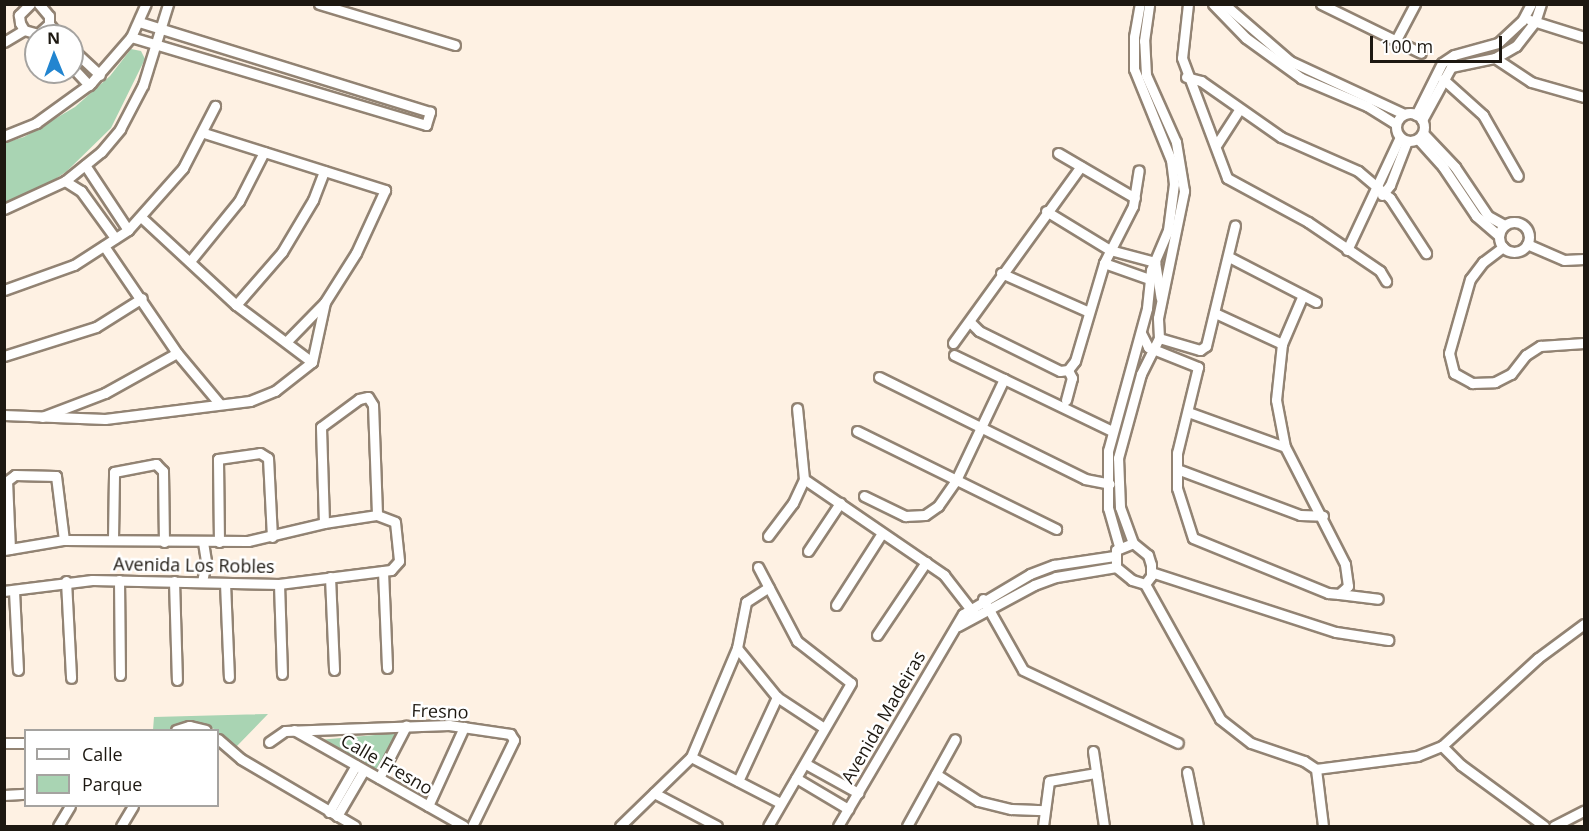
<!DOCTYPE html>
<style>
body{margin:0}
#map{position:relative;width:1589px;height:831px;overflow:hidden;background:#fef1e3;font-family:"Open Sans",sans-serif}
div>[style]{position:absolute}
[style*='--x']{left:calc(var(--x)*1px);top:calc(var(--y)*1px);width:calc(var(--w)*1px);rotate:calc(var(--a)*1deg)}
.green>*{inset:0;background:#a9d4b3}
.roads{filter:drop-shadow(2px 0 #928373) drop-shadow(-2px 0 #928373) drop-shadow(0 2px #928373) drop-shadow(0 -2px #928373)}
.street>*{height:9px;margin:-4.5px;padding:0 4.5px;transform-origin:4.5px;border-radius:4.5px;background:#fff}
.street>.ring{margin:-4.5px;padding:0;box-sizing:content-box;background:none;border:9px solid #fff;border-radius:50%}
span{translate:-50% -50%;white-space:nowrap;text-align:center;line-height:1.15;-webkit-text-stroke:5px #fff;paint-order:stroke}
.street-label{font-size:18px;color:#1d1811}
.frame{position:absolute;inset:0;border:6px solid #1d1811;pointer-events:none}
.legend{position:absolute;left:24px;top:729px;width:195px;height:78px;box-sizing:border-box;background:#fff;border:2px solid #a5a3a0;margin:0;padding:8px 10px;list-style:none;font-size:18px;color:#1d1811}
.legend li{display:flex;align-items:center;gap:12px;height:30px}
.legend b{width:30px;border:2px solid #a5a3a0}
.north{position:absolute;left:24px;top:24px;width:60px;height:60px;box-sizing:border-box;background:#fff;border:2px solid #a5a3a0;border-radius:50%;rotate:359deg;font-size:16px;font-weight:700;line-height:24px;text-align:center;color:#1d1811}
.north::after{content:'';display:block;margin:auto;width:21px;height:27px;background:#2285d0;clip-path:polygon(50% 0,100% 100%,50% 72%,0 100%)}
.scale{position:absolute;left:1370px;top:36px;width:132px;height:27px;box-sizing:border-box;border:3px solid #1d1811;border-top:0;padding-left:8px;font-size:18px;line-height:21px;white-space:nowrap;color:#1d1811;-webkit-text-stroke:4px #fff;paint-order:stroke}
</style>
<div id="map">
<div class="green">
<div style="clip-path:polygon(131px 49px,141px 51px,145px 59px,111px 128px,67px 171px,44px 187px,5px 202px,4px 143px,24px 137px,75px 107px,110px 76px)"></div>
<div style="clip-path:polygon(268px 714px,236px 747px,218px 735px,218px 730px,204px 726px,181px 724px,168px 730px,153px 730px,154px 717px)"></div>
<div style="clip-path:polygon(398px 733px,379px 771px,318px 740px)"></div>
</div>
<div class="roads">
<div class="street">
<div style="--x:30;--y:4;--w:16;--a:135"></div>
<div style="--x:19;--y:15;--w:8;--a:83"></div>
<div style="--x:20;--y:23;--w:8;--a:60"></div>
<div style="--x:24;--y:30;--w:15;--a:16"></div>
<div style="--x:38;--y:34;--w:15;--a:-42"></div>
<div style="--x:49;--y:24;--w:8;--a:-90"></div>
<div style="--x:49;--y:16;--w:16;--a:-130"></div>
<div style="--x:319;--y:4;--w:142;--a:16.8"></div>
<div style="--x:1188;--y:4;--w:54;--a:96.3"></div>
<div style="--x:1182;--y:58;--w:128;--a:69.4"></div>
<div style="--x:1227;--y:178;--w:92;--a:28.5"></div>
<div style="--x:1308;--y:222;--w:87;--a:34.2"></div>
<div style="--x:1380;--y:271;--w:12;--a:59"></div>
<div style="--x:1213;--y:4;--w:47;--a:45.9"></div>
<div style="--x:1246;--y:38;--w:68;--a:36"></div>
<div style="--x:1301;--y:78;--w:72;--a:23"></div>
<div style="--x:1367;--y:106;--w:34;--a:32"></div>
<div style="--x:1224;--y:4;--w:87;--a:40.8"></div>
<div style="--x:1290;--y:61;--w:126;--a:24.9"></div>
<div style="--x:1321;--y:4;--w:111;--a:26.1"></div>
<div style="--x:1530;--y:20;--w:57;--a:17.5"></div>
<div style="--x:49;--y:24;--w:16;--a:50"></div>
<div style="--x:131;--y:37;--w:308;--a:16.6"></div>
<div style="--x:426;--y:125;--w:14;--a:-73"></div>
<div style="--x:430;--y:112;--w:304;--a:-162.8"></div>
<div style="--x:1396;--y:40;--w:41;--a:-62.2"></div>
<div style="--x:4;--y:42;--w:23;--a:-31"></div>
<div style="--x:72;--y:49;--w:38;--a:43"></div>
<div style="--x:1495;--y:58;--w:43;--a:33.7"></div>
<div style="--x:1531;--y:82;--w:55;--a:15.8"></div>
<div style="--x:72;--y:67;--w:25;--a:47"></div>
<div style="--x:1186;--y:77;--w:16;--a:15"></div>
<div style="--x:1201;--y:81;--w:98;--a:35"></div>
<div style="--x:1281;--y:137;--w:84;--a:23.8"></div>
<div style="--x:1358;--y:171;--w:42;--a:40.2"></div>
<div style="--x:1390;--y:198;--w:66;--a:56.8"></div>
<div style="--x:1443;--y:79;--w:54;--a:42"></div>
<div style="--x:1483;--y:115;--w:70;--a:60.2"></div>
<div class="ring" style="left:1396px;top:113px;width:19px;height:19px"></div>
<div style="--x:1416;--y:115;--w:58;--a:-63.4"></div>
<div style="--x:1442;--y:63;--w:14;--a:-34"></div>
<div style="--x:1454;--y:55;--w:46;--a:-15.3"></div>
<div style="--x:1498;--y:43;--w:33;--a:-43"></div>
<div style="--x:1522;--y:21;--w:19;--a:-62"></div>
<div style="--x:1422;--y:120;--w:60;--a:-61.3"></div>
<div style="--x:1451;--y:67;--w:45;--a:-11.6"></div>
<div style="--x:1495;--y:58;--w:24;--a:-30"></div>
<div style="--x:1516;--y:46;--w:31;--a:-52"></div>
<div style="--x:1535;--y:22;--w:19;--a:-72"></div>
<div style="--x:204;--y:133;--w:190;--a:17.5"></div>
<div style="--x:385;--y:190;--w:69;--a:114.7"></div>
<div style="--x:356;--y:253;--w:58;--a:122.3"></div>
<div style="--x:325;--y:302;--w:61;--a:102.2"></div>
<div style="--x:1423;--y:133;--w:47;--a:46.7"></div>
<div style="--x:1455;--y:167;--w:59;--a:56"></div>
<div style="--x:1488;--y:216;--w:18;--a:29"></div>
<div style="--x:4;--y:136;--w:35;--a:-22"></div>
<div style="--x:36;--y:123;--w:68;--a:-36"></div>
<div style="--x:91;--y:83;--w:61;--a:-49"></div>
<div style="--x:131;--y:37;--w:36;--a:-66"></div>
<div style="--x:1418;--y:139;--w:38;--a:48"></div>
<div style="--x:1443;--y:167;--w:59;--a:56"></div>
<div style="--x:1476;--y:216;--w:30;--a:41"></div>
<div style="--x:1217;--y:144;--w:40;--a:-57.1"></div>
<div style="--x:1058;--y:153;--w:89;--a:30.3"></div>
<div style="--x:85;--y:165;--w:78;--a:56.5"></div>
<div style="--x:65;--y:181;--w:19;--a:32"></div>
<div style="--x:81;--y:191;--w:58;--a:54.1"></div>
<div style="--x:1382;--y:195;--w:13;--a:-51"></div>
<div style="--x:1390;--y:185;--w:47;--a:-68.9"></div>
<div style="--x:4;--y:209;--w:67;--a:-24.7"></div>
<div style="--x:65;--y:181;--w:46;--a:-38.9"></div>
<div style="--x:101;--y:152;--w:30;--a:-50"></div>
<div style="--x:120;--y:129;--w:50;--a:-62.4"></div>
<div style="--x:143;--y:85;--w:85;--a:-72.8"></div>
<div style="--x:1046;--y:211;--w:75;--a:31.4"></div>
<div style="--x:1110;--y:250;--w:47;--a:14.9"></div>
<div style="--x:1155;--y:262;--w:36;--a:81"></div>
<div style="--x:141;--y:217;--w:129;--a:42.8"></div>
<div style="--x:236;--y:305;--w:95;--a:36.9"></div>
<div class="ring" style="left:1499px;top:222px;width:21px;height:21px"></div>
<div style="--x:1527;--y:244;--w:40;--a:23.4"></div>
<div style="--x:1564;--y:260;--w:20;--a:-3"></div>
<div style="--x:104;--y:246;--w:130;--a:55.7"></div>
<div style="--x:177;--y:353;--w:65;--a:50"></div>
<div style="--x:1503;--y:247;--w:25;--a:143"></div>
<div style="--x:1483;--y:262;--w:21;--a:127"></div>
<div style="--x:1470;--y:279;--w:77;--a:105.8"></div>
<div style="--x:1449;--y:353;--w:21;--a:76"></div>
<div style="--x:1454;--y:373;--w:21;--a:29"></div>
<div style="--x:1472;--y:383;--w:23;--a:-2"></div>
<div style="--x:1495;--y:382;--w:18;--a:-27"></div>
<div style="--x:1511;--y:374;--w:24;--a:-52"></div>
<div style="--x:1526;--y:355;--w:17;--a:-33"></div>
<div style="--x:1540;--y:346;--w:44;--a:-3.9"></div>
<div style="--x:1347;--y:250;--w:125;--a:-64.9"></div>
<div style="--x:1229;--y:257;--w:98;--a:27.3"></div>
<div style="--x:191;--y:260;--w:76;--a:-50.9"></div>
<div style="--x:239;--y:201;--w:55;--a:-63"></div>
<div style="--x:1104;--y:263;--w:48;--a:19.6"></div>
<div style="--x:1001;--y:273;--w:96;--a:23.9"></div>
<div style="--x:4;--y:290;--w:74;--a:-19.7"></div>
<div style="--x:74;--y:265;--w:64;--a:-32.9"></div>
<div style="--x:128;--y:230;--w:83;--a:-48.4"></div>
<div style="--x:183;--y:168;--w:70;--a:-62.7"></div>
<div style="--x:236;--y:305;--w:70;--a:-49"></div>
<div style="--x:282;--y:252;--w:61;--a:-59.2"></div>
<div style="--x:313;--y:200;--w:31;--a:-69"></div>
<div style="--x:1215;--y:313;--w:74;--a:24.8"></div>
<div style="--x:971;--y:323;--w:11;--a:45"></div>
<div style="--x:979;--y:331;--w:90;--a:26.3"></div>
<div style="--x:1060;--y:371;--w:8;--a:-7"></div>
<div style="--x:1141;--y:333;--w:16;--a:63"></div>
<div style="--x:1148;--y:347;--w:54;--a:21.8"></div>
<div style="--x:1198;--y:367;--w:89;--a:103.7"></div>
<div style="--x:1177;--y:453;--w:35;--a:90"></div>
<div style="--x:1177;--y:488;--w:52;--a:72.3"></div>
<div style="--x:1193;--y:538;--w:146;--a:22.2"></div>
<div style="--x:1328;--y:593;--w:11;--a:5"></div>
<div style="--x:1339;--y:594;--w:12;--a:-42"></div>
<div style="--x:1348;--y:586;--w:22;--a:-98"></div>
<div style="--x:1345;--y:564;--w:131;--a:-117.1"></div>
<div style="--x:1285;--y:447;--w:48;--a:-100.8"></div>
<div style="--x:1276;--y:400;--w:56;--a:-83.9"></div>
<div style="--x:1282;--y:344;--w:53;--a:-66.8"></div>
<div style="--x:1159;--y:338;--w:43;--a:16.3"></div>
<div style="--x:1200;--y:350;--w:7;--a:-34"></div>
<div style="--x:1206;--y:346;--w:124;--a:-76.5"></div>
<div style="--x:286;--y:342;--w:54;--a:-45.7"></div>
<div style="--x:953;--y:343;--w:218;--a:-54.1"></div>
<div style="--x:954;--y:355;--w:175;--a:25.7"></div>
<div style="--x:4;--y:356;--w:96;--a:-17.5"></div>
<div style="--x:96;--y:327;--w:54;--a:-32.2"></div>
<div style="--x:1068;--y:370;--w:11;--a:-52"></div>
<div style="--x:1075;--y:361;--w:102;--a:-73.5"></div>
<div style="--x:1104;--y:263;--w:64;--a:-63"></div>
<div style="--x:1133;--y:206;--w:36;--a:-81"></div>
<div style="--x:879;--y:377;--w:230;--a:26.3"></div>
<div style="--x:1085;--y:479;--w:25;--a:11"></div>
<div style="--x:1066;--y:400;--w:23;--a:-75"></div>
<div style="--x:1072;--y:378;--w:9;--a:-117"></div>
<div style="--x:1188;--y:412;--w:103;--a:19.8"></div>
<div style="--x:4;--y:415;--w:101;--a:2.3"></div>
<div style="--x:105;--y:419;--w:146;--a:-7.1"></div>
<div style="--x:250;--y:401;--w:27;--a:-22"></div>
<div style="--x:275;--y:391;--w:47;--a:-38.1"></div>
<div style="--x:42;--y:417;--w:67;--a:-20.9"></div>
<div style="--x:105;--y:393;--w:82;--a:-29.1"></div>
<div style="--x:857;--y:431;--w:222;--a:26.2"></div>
<div style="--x:1177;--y:469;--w:131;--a:20.5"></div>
<div style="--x:1300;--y:515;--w:23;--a:2"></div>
<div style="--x:804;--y:479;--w:170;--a:34.4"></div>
<div style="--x:944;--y:575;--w:51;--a:52.2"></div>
<div style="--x:864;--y:496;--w:46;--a:26"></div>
<div style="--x:905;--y:516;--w:20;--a:-3"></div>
<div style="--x:925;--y:515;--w:16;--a:-35"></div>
<div style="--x:938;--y:506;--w:32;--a:-55"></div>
<div style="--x:956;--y:480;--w:112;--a:-64.6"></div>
<div style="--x:324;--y:523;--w:96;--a:-91.8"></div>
<div style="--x:321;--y:427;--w:47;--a:-36.4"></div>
<div style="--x:359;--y:399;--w:9;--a:-13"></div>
<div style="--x:368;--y:397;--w:9;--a:58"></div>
<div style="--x:373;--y:405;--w:110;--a:87.9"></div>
<div style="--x:768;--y:536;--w:41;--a:-52.9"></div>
<div style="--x:793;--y:503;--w:26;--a:-65"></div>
<div style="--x:804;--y:479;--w:71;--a:-95.6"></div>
<div style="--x:113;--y:539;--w:67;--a:-89.1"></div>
<div style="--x:114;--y:472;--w:43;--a:-10.8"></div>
<div style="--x:156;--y:464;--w:10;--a:45"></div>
<div style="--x:163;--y:471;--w:71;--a:89.2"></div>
<div style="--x:219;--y:542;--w:83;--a:-90.7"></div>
<div style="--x:218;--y:459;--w:42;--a:-8.1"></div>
<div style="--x:260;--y:453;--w:9;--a:32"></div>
<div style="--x:268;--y:458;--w:79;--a:87.1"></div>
<div style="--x:1133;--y:543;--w:38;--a:-110"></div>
<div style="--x:1120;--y:507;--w:49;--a:-92.3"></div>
<div style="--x:1118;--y:458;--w:87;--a:-74.7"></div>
<div style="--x:1141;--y:374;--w:40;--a:-63.4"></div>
<div style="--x:1159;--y:338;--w:20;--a:-93"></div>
<div style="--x:1158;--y:318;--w:130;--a:-78.4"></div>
<div style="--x:1184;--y:191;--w:50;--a:-99.3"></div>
<div style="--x:1176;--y:142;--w:73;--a:-114.1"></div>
<div style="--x:1146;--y:75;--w:34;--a:-93"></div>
<div style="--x:1144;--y:41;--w:37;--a:-82"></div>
<div style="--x:1133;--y:543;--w:19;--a:39"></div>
<div style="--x:1148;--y:555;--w:10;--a:73"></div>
<div style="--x:1151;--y:565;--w:11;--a:90"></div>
<div style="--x:1151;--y:576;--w:10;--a:127"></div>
<div style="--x:1145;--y:584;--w:14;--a:-163"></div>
<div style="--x:1132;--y:580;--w:21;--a:-141"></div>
<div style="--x:1116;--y:567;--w:17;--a:-90"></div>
<div style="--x:1116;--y:550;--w:18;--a:-22"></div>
<div style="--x:1119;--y:546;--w:40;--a:-106"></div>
<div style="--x:1108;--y:508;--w:57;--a:-90"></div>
<div style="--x:1108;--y:451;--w:148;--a:-74.7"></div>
<div style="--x:1147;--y:308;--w:38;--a:-84"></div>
<div style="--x:1151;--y:270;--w:43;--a:-67"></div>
<div style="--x:1168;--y:230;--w:46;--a:-82.6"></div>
<div style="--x:1174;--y:184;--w:24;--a:-97"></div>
<div style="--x:1171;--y:160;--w:98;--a:-112.1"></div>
<div style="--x:1134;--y:69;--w:32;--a:-90"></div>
<div style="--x:1134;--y:37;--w:34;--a:-80"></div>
<div style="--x:10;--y:549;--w:68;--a:-92.5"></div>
<div style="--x:7;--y:481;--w:10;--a:-37"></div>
<div style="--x:15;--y:475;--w:41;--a:1.4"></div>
<div style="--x:56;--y:476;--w:64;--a:82.9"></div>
<div style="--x:4;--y:550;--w:61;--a:-9.5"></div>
<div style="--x:64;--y:540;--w:184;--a:0.3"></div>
<div style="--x:248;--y:541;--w:78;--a:-13.3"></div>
<div style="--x:324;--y:523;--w:54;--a:-8.6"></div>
<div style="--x:377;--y:515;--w:19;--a:21"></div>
<div style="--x:395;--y:522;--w:39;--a:84"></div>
<div style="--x:399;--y:561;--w:12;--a:132"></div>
<div style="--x:391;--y:570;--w:113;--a:172.9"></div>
<div style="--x:279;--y:584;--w:187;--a:-178.8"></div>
<div style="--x:92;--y:580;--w:89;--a:172.9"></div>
<div style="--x:808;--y:551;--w:58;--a:-56.3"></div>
<div style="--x:758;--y:567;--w:84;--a:62.2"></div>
<div style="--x:797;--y:641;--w:68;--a:37.9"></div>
<div style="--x:851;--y:683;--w:165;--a:120.1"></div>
<div style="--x:383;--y:571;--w:97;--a:87.6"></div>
<div style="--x:1151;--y:572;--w:194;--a:18"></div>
<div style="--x:1336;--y:632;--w:53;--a:8.7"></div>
<div style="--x:330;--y:577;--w:93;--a:87.5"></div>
<div style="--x:119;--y:580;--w:95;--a:89.4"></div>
<div style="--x:66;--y:581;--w:97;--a:87"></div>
<div style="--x:174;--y:581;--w:99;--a:88.3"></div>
<div style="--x:202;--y:582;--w:21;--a:-79"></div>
<div style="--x:206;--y:561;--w:18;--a:-99"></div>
<div style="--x:225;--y:583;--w:94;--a:87.6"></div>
<div style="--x:279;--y:584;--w:90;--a:88.1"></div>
<div style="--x:1145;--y:584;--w:154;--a:60.9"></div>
<div style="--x:1220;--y:719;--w:39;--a:38"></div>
<div style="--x:1251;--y:743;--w:56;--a:18.8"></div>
<div style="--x:1304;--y:761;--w:14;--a:34"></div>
<div style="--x:1316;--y:769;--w:57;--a:83"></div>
<div style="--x:14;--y:591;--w:79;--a:87.1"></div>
<div style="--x:1339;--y:594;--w:39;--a:7"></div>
<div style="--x:983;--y:599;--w:81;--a:60.6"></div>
<div style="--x:1023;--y:670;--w:171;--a:25.2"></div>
<div style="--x:836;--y:605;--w:85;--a:-57.4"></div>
<div style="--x:958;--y:626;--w:86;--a:-28.3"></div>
<div style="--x:1034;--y:585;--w:23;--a:-20"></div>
<div style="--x:1056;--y:577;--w:61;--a:-9.5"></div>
<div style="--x:877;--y:635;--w:88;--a:-56.1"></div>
<div style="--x:737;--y:648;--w:63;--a:50.8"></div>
<div style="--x:777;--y:697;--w:56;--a:33.4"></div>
<div style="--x:176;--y:730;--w:14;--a:-17"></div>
<div style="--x:189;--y:726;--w:17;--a:13"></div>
<div style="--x:294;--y:730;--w:195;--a:29.5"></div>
<div style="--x:218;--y:739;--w:30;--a:41"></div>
<div style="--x:241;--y:759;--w:132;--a:30.4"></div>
<div style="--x:269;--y:742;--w:19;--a:-35"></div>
<div style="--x:285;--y:731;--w:164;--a:-2.1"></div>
<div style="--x:449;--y:725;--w:62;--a:8.4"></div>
<div style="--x:510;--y:734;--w:7;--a:56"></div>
<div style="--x:514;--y:740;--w:96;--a:116"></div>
<div style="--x:4;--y:743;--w:22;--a:0"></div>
<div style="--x:1442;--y:746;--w:27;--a:45"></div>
<div style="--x:1461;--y:765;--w:103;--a:36.3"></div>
<div style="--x:1093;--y:751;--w:76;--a:81.7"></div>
<div style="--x:691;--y:757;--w:100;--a:27.3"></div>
<div style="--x:806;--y:764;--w:60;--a:29.1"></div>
<div style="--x:1316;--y:769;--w:102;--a:-7.3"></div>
<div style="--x:1417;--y:756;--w:27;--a:-22"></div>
<div style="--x:1442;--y:746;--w:130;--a:-42.5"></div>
<div style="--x:1538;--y:658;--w:57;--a:-36.5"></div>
<div style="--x:1187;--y:772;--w:55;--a:78.5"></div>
<div style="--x:936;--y:774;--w:50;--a:32.7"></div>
<div style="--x:978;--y:801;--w:34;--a:14"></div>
<div style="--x:1011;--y:809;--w:33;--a:2"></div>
<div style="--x:379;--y:778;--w:59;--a:-62.6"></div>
<div style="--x:796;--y:778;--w:61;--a:30.8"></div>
<div style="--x:738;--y:781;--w:93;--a:-65.1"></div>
<div style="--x:654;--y:793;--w:71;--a:27.6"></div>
<div style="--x:4;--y:795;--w:22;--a:-3"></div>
<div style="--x:428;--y:806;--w:87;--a:-65.5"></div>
<div style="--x:329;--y:812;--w:54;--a:-60.1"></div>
<div style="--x:337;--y:816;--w:53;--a:-59.6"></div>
<div style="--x:58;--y:826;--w:23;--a:-59"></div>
<div style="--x:121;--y:826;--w:23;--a:-59"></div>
<div style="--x:620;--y:826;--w:99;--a:-44.2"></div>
<div style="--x:691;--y:757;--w:118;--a:-67.1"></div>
<div style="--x:737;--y:648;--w:47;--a:-78.9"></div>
<div style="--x:746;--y:602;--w:27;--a:-33"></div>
<div style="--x:838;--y:826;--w:246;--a:-59.5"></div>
<div style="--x:963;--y:614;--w:78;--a:-30.8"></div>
<div style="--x:1030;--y:574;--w:26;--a:-21"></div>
<div style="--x:1054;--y:565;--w:61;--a:-8.5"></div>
<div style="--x:907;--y:826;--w:99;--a:-61.1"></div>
<div style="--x:1043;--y:826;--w:45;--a:-82.4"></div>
<div style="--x:1049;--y:781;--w:48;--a:-9.7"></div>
<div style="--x:1554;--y:826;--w:34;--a:-27"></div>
</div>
</div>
<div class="street-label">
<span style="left:194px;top:565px;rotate:1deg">Avenida Los Robles</span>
<span style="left:440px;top:711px;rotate:2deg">Fresno</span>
<span style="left:883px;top:717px;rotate:-60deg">Avenida Madeiras</span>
<span style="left:387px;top:764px;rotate:30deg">Calle Fresno</span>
</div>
<div class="frame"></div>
<ul class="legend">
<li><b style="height:8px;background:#fff"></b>Calle</li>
<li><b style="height:16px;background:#a9d4b3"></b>Parque</li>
</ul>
<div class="north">N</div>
<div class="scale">100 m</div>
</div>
